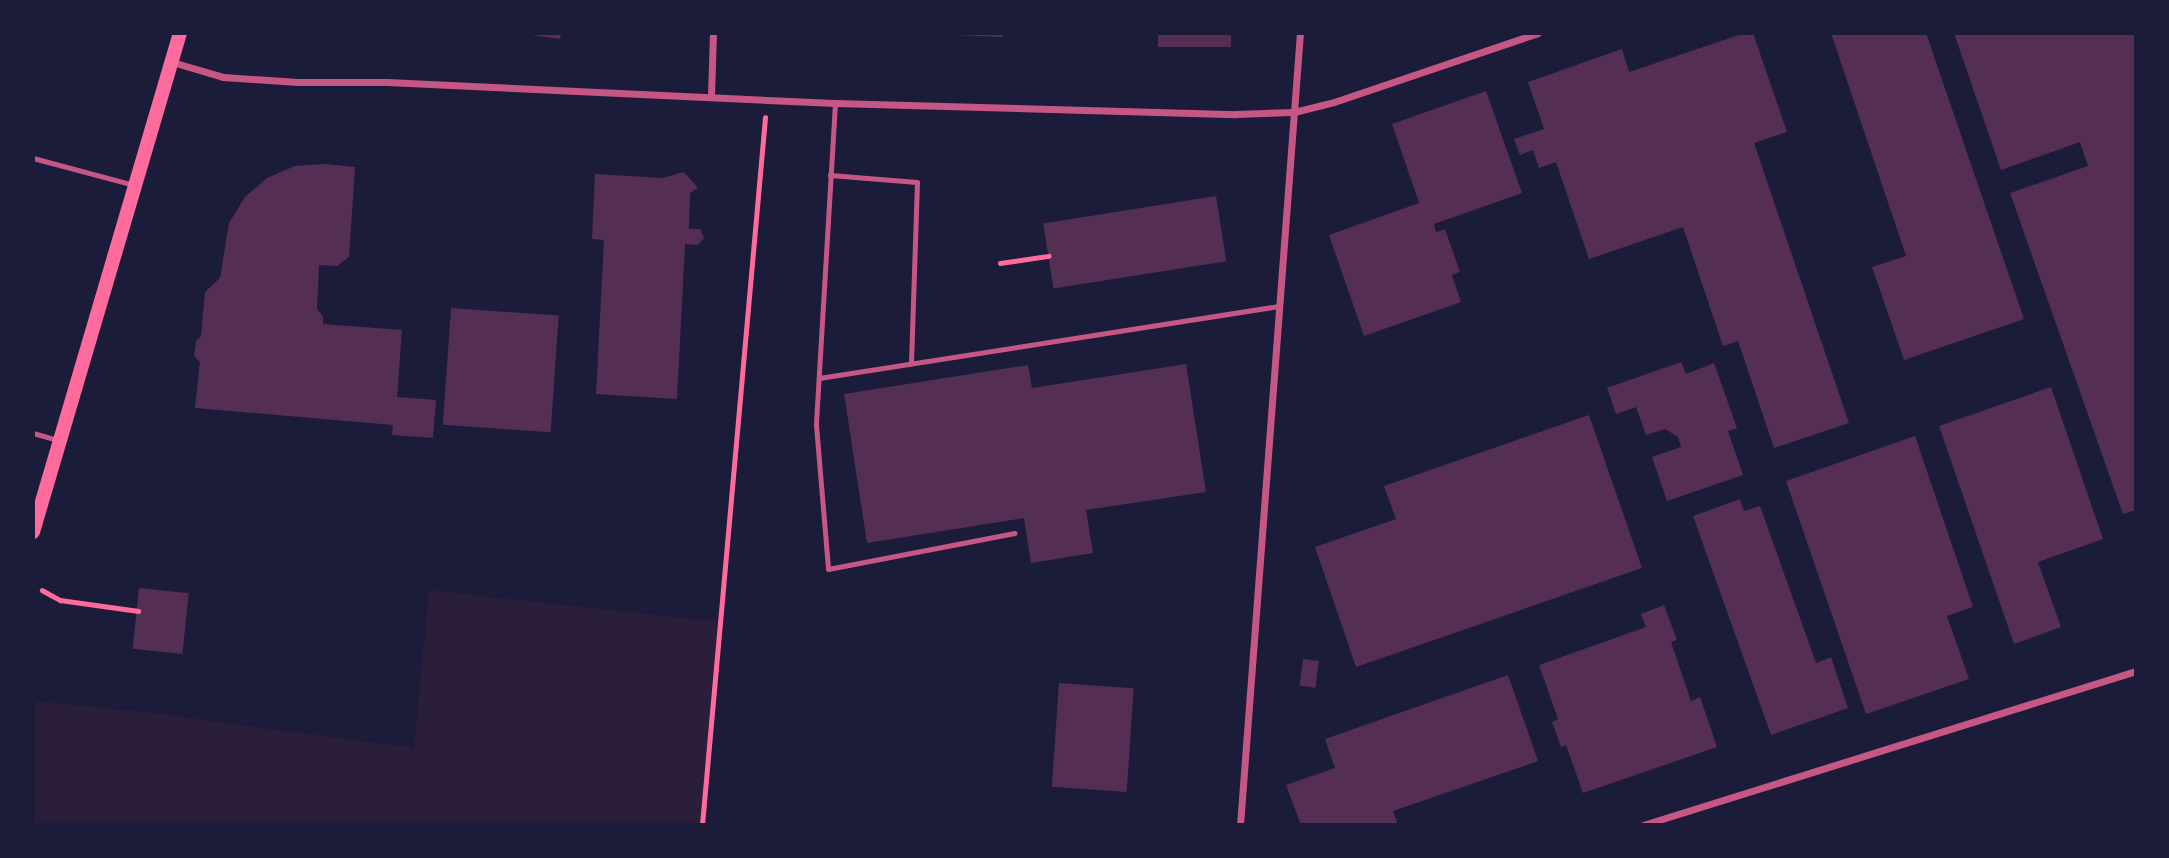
<!DOCTYPE html>
<style>
body{margin:0}
#map{position:relative;width:2169px;height:858px;overflow:hidden;background:#1b1b3a;font-family:"Public Sans",sans-serif}
div>[style]{position:absolute}
[style*='--x']{left:calc(var(--x)*1px);top:calc(var(--y)*1px);width:calc(var(--w)*1px);rotate:calc(var(--a)*1deg)}
.green>*{inset:0;background:#2a1e3b}
.building>*{inset:0;background:#542f53;transform-origin:0 0}
.path>*{height:4.5px;margin:-2.25px;padding:0 2.25px;transform-origin:2.25px;border-radius:2.25px;background:#ff6b9d}
.service>*{height:5px;margin:-2.5px;padding:0 2.5px;transform-origin:2.5px;border-radius:2.5px;background:#c65784}
.minor>*{height:7px;margin:-3.5px;padding:0 3.5px;transform-origin:3.5px;border-radius:3.5px;background:#c65784}
.secondary>*{height:14px;margin:-7px;padding:0 7px;transform-origin:7px;border-radius:7px;background:#ff6b9d}
span{translate:-50% -50%;white-space:nowrap;text-align:center;line-height:1.15;-webkit-text-stroke:5px #1b1b3a;paint-order:stroke}
.frame{position:absolute;inset:0;border:35px solid #1b1b3a;pointer-events:none}
</style>
<div id="map">
<div class="green">
<div style="clip-path:polygon(429px 590px,721px 622px,702px 825px,33px 825px,33px 701px,136px 711px,414px 748px)"></div>
</div>
<div class="building">
<div style="clip-path:polygon(517px 33px,561px 33px,560px 39px)"></div>
<div style="clip-path:polygon(955px 33px,1003px 33px,1003px 37px,955px 35px)"></div>
<div style="left:1158px;top:33px;width:73px;height:14px"></div>
<div style="clip-path:polygon(1745px 33px,1753px 33px,1787px 132px,1754px 143px,1849px 423px,1774px 448px,1738px 341px,1723px 346px,1683px 227px,1589px 259px,1556px 162px,1539px 168px,1533px 150px,1520px 155px,1514px 139px,1544px 129px,1528px 82px,1622px 49px,1629px 72px)"></div>
<div style="clip-path:polygon(1831px 33px,1926px 33px,2024px 319px,1904px 360px,1872px 267px,1906px 256px)"></div>
<div style="clip-path:polygon(1954px 33px,2136px 33px,2136px 510px,2123px 514px,2010px 193px,2088px 166px,2080px 142px,2001px 170px)"></div>
<div style="clip-path:polygon(1486px 91px,1522px 193px,1434px 224px,1436px 232px,1445px 229px,1460px 272px,1452px 275px,1461px 302px,1364px 336px,1329px 235px,1419px 203px,1392px 124px)"></div>
<div style="clip-path:polygon(325px 164px,355px 167px,349px 257px,337px 266px,319px 265px,317px 309px,323px 316px,323px 324px,402px 330px,397px 397px,436px 400px,433px 438px,392px 435px,393px 425px,195px 408px,200px 362px,194px 356px,196px 341px,201px 336px,205px 292px,220px 278px,229px 223px,245px 197px,267px 178px,295px 166px)"></div>
<div style="clip-path:polygon(684px 172px,698px 188px,690px 193px,689px 229px,700px 229px,704px 238px,698px 245px,685px 244px,677px 399px,596px 394px,604px 240px,592px 239px,595px 174px,662px 178px)"></div>
<div style="left:1216px;top:196px;width:66px;height:175px;rotate:81deg"></div>
<div style="left:451px;top:308px;width:108px;height:117px;rotate:4deg"></div>
<div style="clip-path:polygon(1681px 362px,1686px 374px,1714px 363px,1737px 428px,1728px 431px,1743px 475px,1667px 501px,1652px 457px,1681px 447px,1678px 437px,1665px 429px,1646px 435px,1636px 407px,1616px 414px,1607px 388px)"></div>
<div style="clip-path:polygon(1186px 364px,1206px 492px,1086px 510px,1093px 553px,1031px 563px,1024px 518px,867px 543px,844px 394px,1028px 365px,1032px 388px)"></div>
<div style="clip-path:polygon(2051px 387px,2103px 539px,2038px 562px,2061px 627px,2014px 644px,1939px 426px)"></div>
<div style="clip-path:polygon(1589px 415px,1642px 568px,1356px 667px,1315px 547px,1396px 519px,1384px 486px)"></div>
<div style="clip-path:polygon(1915px 436px,1973px 607px,1947px 616px,1969px 679px,1866px 714px,1786px 481px)"></div>
<div style="clip-path:polygon(1740px 499px,1744px 511px,1760px 506px,1816px 663px,1831px 657px,1848px 708px,1771px 735px,1693px 516px)"></div>
<div style="left:139px;top:588px;width:50px;height:61px;rotate:6deg"></div>
<div style="clip-path:polygon(1664px 605px,1677px 640px,1671px 642px,1691px 701px,1700px 697px,1717px 747px,1583px 793px,1566px 745px,1561px 747px,1552px 722px,1558px 719px,1539px 665px,1646px 627px,1641px 614px)"></div>
<div style="left:1303px;top:659px;width:16px;height:27px;rotate:7deg"></div>
<div style="clip-path:polygon(1508px 675px,1538px 761px,1393px 811px,1398px 825px,1301px 825px,1286px 785px,1335px 768px,1325px 739px)"></div>
<div style="left:1059px;top:683px;width:75px;height:104px;rotate:4deg"></div>
</div>
<div class="path">
<div style="--x:1000;--y:263;--w:49;--a:-8.3"></div>
<div style="--x:42;--y:590;--w:21;--a:29"></div>
<div style="--x:60;--y:600;--w:79;--a:8"></div>
<div style="--x:702;--y:825;--w:710;--a:-84.91"></div>
</div>
<div class="service">
<div style="--x:835;--y:103;--w:323;--a:93.4"></div>
<div style="--x:816;--y:425;--w:144;--a:85.2"></div>
<div style="--x:828;--y:569;--w:190;--a:-10.9"></div>
<div style="--x:33;--y:158;--w:105;--a:15"></div>
<div style="--x:830;--y:175;--w:87;--a:4.6"></div>
<div style="--x:917;--y:182;--w:181;--a:91.9"></div>
<div style="--x:819;--y:378;--w:466;--a:-8.9"></div>
<div style="--x:33;--y:433;--w:25;--a:16"></div>
</div>
<div class="minor">
<div style="--x:172;--y:62;--w:53;--a:16.4"></div>
<div style="--x:223;--y:77;--w:75;--a:3.8"></div>
<div style="--x:298;--y:82;--w:89;--a:0"></div>
<div style="--x:387;--y:82;--w:448;--a:2.7"></div>
<div style="--x:835;--y:103;--w:401;--a:1.6"></div>
<div style="--x:1236;--y:114;--w:58;--a:-2"></div>
<div style="--x:1294;--y:112;--w:41;--a:-14"></div>
<div style="--x:1334;--y:102;--w:215;--a:-18.7"></div>
<div style="--x:711;--y:96;--w:63;--a:-88.2"></div>
<div style="--x:1240;--y:825;--w:794;--a:-85.67"></div>
<div style="--x:1643;--y:825;--w:516;--a:-17.35"></div>
</div>
<div class="secondary">
<div style="--x:33;--y:532;--w:520;--a:-73.59"></div>
</div>
<div class="frame"></div>
</div>
